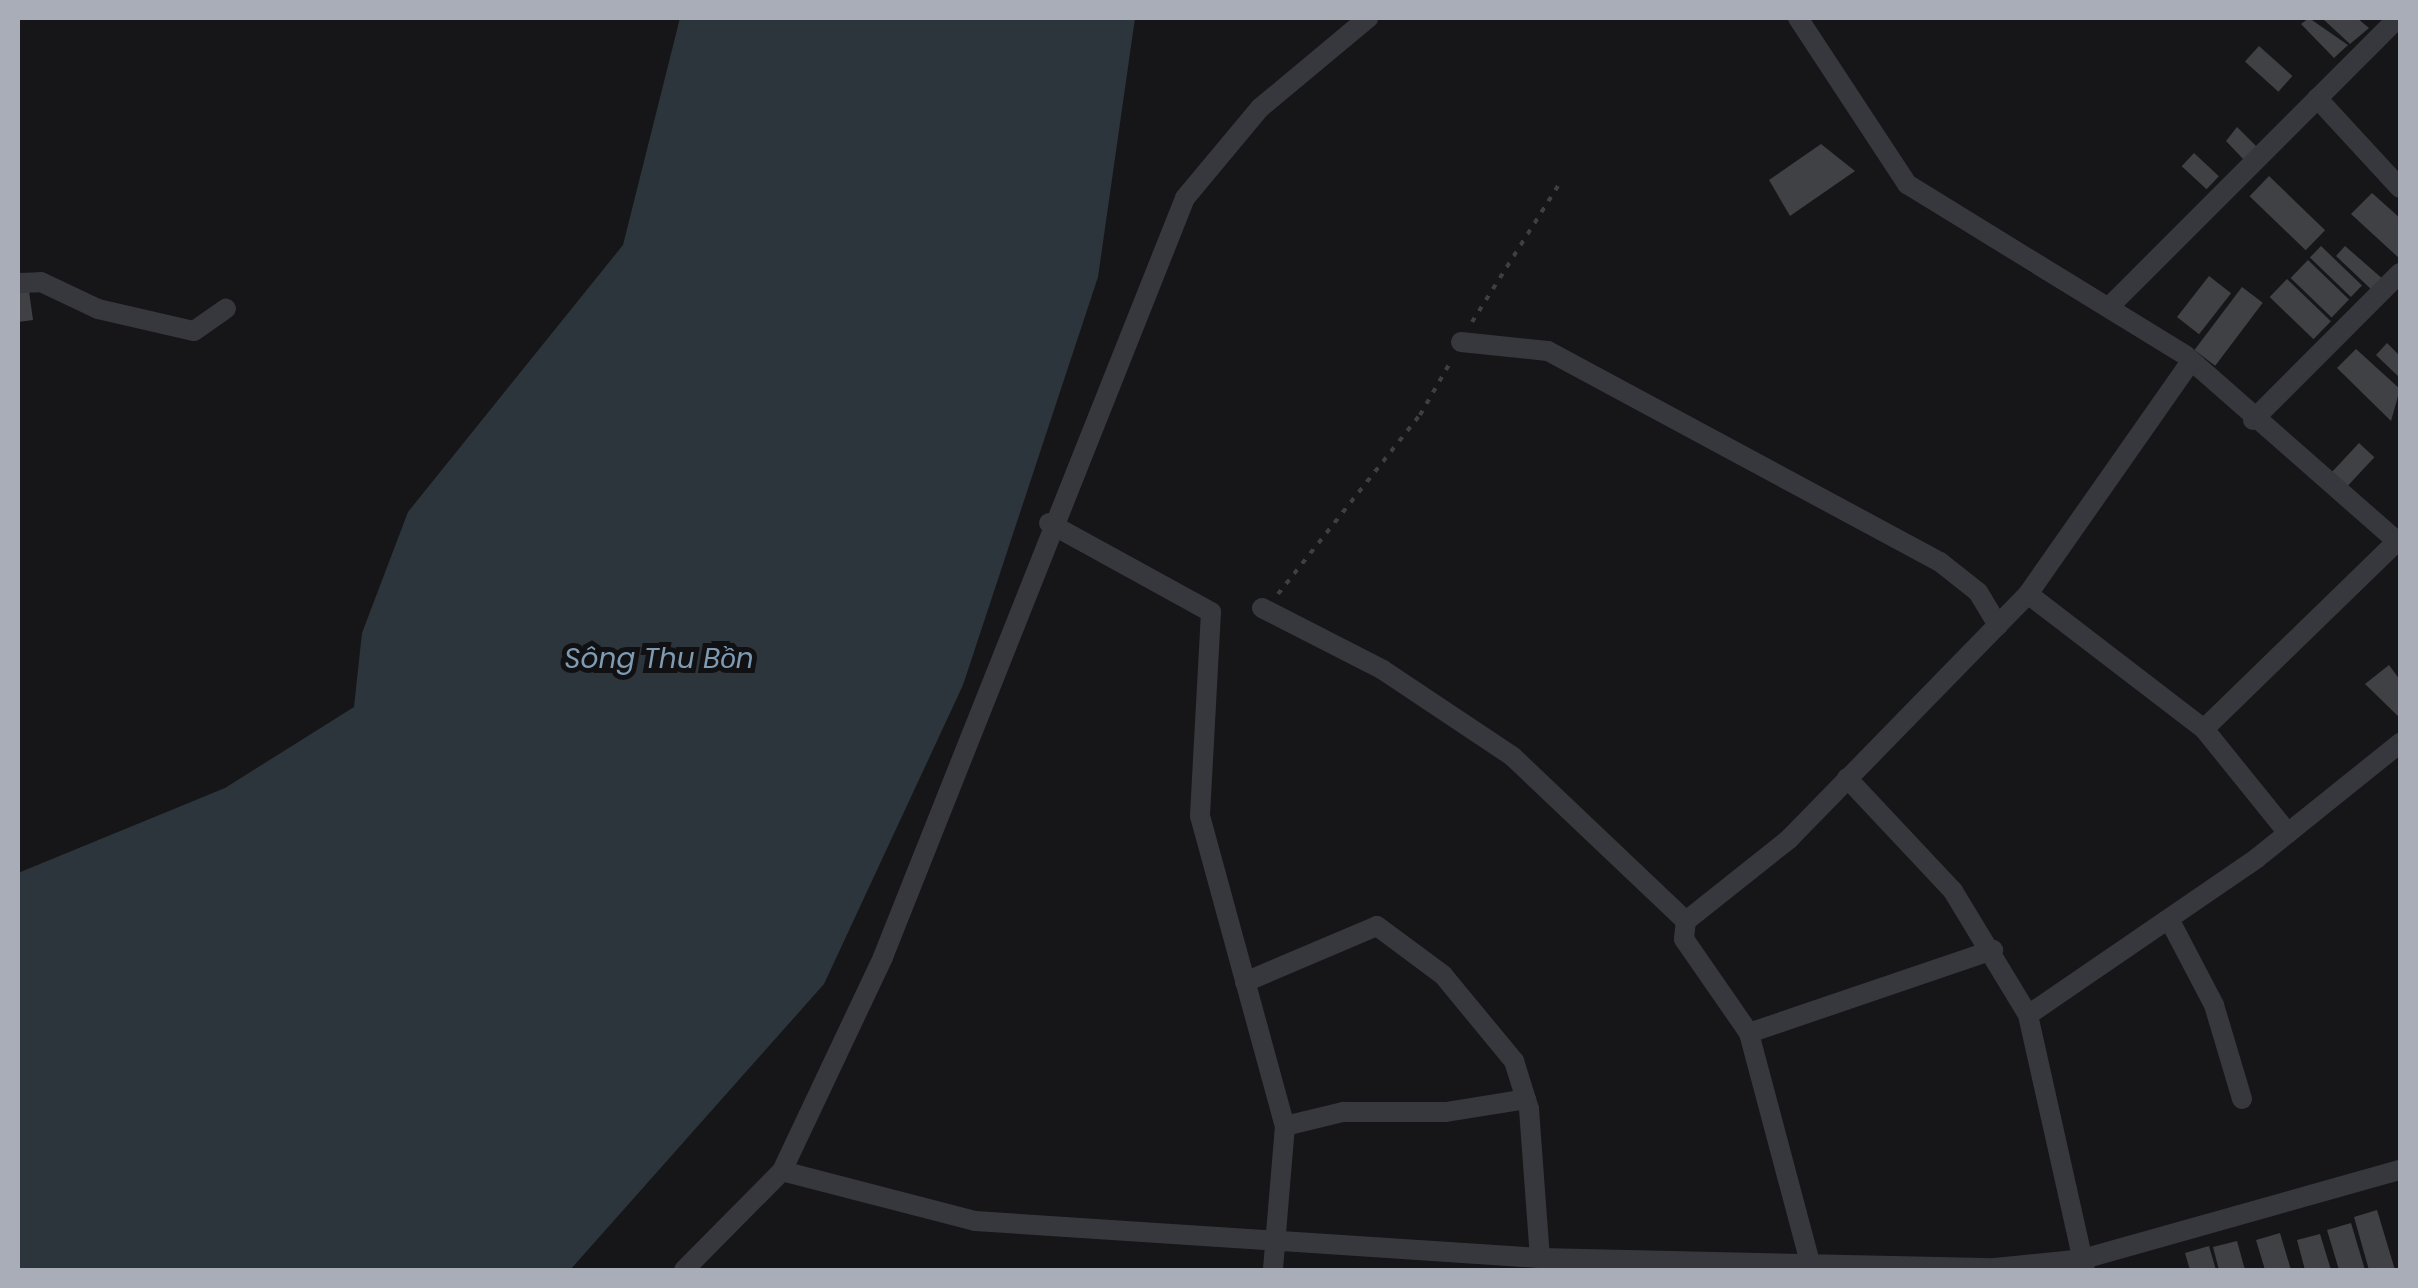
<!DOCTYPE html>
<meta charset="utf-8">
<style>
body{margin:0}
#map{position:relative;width:2418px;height:1288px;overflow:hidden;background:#161618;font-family:Poppins,sans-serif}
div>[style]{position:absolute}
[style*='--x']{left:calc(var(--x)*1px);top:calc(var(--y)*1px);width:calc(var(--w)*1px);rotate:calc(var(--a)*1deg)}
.water>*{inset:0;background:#2c353c}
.building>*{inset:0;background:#404145;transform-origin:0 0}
.path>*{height:4px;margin-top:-2px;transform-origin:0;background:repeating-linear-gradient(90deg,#3d3f44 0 5px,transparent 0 13px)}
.street>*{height:20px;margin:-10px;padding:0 10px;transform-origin:10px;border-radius:10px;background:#37383d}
span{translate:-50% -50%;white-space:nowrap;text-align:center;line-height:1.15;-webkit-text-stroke:10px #111113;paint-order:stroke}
.water-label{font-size:28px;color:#7f9bb3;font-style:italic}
.frame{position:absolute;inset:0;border:20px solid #a8adb8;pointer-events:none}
</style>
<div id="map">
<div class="water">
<div style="clip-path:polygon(680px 18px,1135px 18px,1098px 277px,963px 685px,824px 984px,570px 1270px,18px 1270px,18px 873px,225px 788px,354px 707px,362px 633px,408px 512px,623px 245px)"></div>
</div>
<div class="building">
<div style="clip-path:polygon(2309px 18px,2348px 45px,2334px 58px,2301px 24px)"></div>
<div style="clip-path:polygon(2322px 18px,2357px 18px,2369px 28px,2350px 44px)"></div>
<div style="left:2259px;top:46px;width:45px;height:21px;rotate:42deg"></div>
<div style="clip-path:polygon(2237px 127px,2257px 147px,2245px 161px,2226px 141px)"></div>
<div style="clip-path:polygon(1821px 144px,1855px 171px,1790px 216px,1769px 180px)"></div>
<div style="left:2194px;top:153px;width:34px;height:18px;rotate:43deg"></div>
<div style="left:2269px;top:176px;width:78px;height:28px;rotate:44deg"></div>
<div style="clip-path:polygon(2372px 193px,2400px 218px,2400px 259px,2351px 214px)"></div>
<div style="left:2321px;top:246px;width:57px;height:16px;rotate:44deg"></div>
<div style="clip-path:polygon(2345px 246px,2384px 280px,2373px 291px,2336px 256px)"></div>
<div style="left:2308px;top:260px;width:57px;height:25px;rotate:44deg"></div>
<div style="left:2209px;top:276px;width:28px;height:52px;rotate:38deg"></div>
<div style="left:2287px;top:279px;width:61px;height:25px;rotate:44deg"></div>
<div style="left:2242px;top:287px;width:26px;height:79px;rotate:37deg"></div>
<div style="clip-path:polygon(29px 291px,33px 320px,18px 322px,18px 293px)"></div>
<div style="clip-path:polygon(2387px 343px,2400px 356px,2400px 378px,2376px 355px)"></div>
<div style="clip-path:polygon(2356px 349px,2400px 389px,2391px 421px,2337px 368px)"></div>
<div style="left:2359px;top:443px;width:21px;height:41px;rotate:43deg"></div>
<div style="clip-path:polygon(2389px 665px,2400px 680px,2400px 718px,2365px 684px)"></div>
<div style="clip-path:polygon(2377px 1210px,2395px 1270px,2369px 1270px,2354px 1217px)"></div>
<div style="clip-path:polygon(2351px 1223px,2365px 1270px,2339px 1270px,2327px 1230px)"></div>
<div style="clip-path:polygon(2280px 1233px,2291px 1270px,2265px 1270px,2256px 1240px)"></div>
<div style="clip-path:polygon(2320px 1234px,2331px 1270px,2305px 1270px,2297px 1240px)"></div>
<div style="clip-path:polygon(2237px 1241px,2245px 1270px,2219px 1270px,2213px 1247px)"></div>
<div style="clip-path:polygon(2209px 1246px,2216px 1270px,2190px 1270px,2185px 1253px)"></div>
</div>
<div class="path">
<div style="--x:1472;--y:322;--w:161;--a:-57.7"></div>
<div style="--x:1278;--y:594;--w:228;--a:-51.6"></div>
<div style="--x:1420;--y:415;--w:62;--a:-60.1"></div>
</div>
<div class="street">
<div style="--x:1798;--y:18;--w:199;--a:56.7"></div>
<div style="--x:1907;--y:184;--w:326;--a:31.6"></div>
<div style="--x:2185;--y:355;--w:286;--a:41.3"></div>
<div style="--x:2317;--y:98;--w:122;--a:47.3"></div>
<div style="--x:18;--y:283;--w:23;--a:-2"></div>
<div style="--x:41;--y:282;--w:63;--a:25.3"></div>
<div style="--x:98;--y:309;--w:98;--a:12.9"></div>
<div style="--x:194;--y:331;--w:39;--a:-35"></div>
<div style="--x:2109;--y:307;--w:409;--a:-45"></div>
<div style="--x:1461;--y:342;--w:87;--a:5.9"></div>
<div style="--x:1548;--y:351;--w:445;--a:28.3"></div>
<div style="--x:1940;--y:562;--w:48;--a:38.3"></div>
<div style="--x:1978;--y:592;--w:39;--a:59"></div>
<div style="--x:2253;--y:420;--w:208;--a:-45"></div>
<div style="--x:1049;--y:523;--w:185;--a:28.8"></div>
<div style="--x:1211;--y:612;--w:204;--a:93.1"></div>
<div style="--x:1200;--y:816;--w:321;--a:74.7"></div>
<div style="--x:1285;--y:1126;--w:144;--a:94.8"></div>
<div style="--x:2028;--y:594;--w:222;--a:37.5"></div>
<div style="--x:2204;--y:729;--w:134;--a:51.1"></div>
<div style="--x:1262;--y:608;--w:136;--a:27.1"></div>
<div style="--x:1383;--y:670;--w:155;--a:33.7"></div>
<div style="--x:1512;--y:756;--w:240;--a:43.5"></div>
<div style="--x:2204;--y:729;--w:269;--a:-44.2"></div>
<div style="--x:1847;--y:778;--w:155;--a:46.8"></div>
<div style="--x:1953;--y:891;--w:145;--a:58.8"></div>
<div style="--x:2028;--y:1015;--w:260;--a:77.4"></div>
<div style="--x:2169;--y:919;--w:97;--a:62.4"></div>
<div style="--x:2214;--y:1005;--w:98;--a:73.4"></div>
<div style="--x:1245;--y:982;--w:143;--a:-23"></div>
<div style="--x:1377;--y:926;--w:82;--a:36.6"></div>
<div style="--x:1443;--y:975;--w:112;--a:50.5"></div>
<div style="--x:1514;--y:1061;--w:50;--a:72.6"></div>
<div style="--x:1529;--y:1109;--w:149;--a:85.8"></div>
<div style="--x:2028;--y:1015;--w:278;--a:-34.4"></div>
<div style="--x:2257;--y:858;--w:184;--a:-38.8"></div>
<div style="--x:1749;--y:1033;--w:258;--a:-18.8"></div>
<div style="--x:1285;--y:1126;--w:60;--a:-13.6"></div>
<div style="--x:1343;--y:1112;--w:103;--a:0"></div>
<div style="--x:1446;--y:1112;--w:81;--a:-9.2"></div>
<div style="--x:782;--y:1171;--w:199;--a:14.5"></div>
<div style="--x:975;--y:1221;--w:566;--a:3.75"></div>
<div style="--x:1540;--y:1258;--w:455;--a:1.3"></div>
<div style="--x:1995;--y:1268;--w:88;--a:-5.8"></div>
<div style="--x:2083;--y:1259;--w:329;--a:-15.7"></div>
<div style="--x:684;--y:1270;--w:139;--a:-45.3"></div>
<div style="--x:782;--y:1171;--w:237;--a:-64.7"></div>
<div style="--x:883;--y:957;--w:817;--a:-68.3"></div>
<div style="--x:1185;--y:198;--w:117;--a:-50.2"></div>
<div style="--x:1260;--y:108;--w:141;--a:-39.8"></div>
<div style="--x:1812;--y:1270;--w:245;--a:-104.9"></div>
<div style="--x:1749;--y:1033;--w:114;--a:-124.7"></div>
<div style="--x:1684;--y:939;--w:18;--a:-84"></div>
<div style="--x:1686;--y:921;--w:132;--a:-38.5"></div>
<div style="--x:1789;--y:839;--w:342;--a:-45.7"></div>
<div style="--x:2028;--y:594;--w:284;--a:-55"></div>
</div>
<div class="water-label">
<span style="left:659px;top:659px">Sông Thu Bồn</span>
</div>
<div class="frame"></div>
</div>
